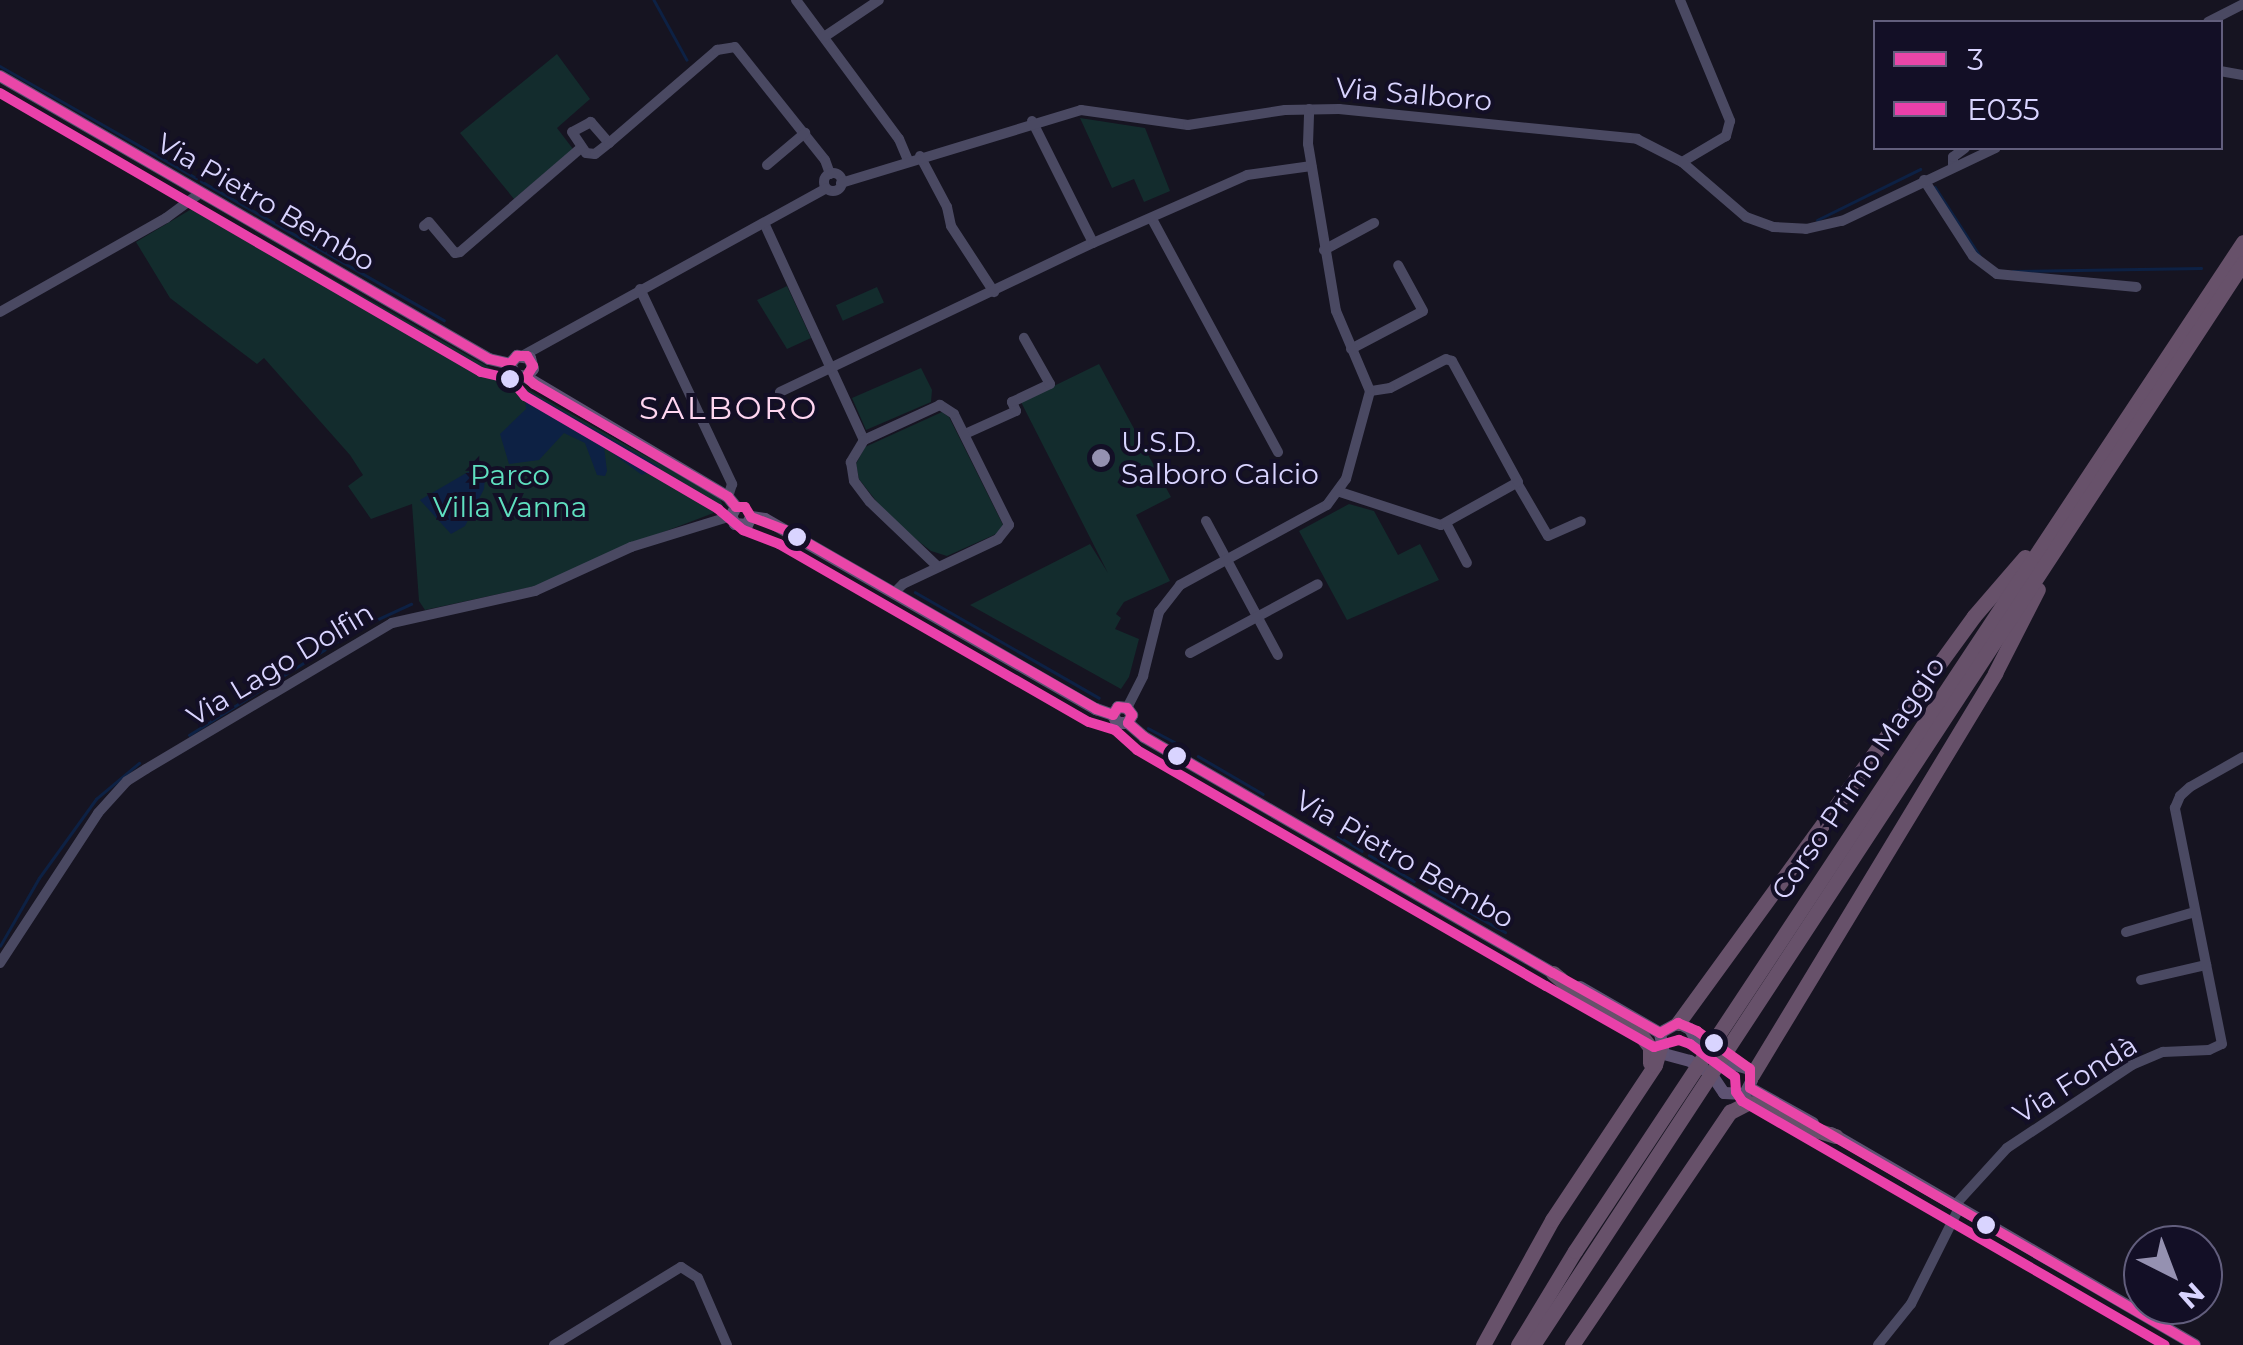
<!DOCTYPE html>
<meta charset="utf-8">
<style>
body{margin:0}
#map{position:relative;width:2243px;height:1345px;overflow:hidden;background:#161421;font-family:Montserrat,sans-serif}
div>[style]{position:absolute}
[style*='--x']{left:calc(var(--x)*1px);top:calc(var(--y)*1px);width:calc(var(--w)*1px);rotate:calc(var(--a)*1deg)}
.green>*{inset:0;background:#132c2d;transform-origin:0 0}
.water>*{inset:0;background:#0d2144}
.stream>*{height:2.5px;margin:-1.25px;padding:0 1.25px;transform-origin:1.25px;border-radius:1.25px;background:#0d2144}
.minor>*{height:10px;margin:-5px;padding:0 5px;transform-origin:5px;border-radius:5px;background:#4a4962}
.minor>.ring{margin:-5px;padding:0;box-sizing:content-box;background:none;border:10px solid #4a4962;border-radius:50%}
.major>*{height:12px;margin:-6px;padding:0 6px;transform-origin:6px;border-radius:6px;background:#5e5373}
.highway>*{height:15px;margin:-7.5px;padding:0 7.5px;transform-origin:7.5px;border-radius:7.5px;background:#67516a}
.bus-1>*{height:10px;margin:-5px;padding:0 5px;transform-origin:5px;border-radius:5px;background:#e946a8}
.bus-2>*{height:10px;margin:-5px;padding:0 5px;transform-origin:5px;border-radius:5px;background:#ea40aa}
.dots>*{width:28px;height:28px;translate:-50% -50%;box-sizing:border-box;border:5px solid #130f26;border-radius:50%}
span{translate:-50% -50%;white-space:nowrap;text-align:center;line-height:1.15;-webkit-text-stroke:8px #130f26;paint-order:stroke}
.street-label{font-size:28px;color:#d9d4ff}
.poi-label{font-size:28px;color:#d9d4ff}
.left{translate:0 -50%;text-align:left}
.park-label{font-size:28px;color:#5fe0c0}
.quarter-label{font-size:32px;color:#ffd6f0;letter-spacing:2.5px}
.legend{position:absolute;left:1873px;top:20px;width:350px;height:130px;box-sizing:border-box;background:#130f26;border:2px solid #625e7d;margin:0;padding:12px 18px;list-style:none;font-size:30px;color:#d9d4ff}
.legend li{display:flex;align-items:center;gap:20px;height:50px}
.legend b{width:50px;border:2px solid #625e7d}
.north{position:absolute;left:2123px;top:1225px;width:100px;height:100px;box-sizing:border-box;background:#130f26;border:2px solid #625e7d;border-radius:50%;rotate:138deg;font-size:28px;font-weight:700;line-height:40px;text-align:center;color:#d9d4ff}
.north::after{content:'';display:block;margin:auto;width:35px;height:45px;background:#9591b1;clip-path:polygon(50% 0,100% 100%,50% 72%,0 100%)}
</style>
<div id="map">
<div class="green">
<div style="clip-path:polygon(557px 54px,590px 99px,557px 128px,573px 149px,514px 199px,460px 133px)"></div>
<div style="clip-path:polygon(1080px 118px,1145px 128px,1170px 191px,1144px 202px,1134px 179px,1112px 188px)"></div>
<div style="clip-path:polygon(200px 204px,720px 498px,724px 509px,624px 547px,545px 584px,425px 610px,419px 601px,412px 504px,371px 519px,348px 486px,363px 475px,350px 455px,264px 358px,257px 364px,170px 298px,136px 242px)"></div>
<div style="clip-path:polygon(787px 286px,811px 338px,787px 349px,757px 300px)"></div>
<div style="left:877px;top:287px;width:17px;height:45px;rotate:66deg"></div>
<div style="clip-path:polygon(1099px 364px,1171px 497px,1136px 515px,1170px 581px,1124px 602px,1116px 614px,1121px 618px,1115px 629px,1139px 639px,1129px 677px,1121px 689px,970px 605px,1090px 544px,1108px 573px,1021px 402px)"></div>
<div style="clip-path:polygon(921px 368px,932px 390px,931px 402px,866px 430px,852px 398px)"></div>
<div style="clip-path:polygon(942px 412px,949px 417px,1003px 525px,996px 534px,947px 556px,931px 551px,891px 520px,859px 479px,856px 464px,865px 447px)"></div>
<div style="clip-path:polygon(1349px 504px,1374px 511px,1398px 555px,1420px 544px,1439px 580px,1347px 620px,1299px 531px)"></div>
</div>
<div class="water">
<div style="clip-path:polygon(525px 393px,531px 393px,660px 467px,642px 475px,604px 447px,607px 471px,605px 476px,597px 475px,585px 443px,564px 433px,539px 460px,509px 464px,500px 434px,526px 409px)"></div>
<div style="clip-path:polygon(468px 472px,485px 478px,484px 489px,465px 526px,451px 534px,420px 500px)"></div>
</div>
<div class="stream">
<div style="--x:654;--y:0;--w:68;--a:61.2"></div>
<div style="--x:0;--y:66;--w:226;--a:29.7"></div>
<div style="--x:201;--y:181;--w:280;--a:29.8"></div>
<div style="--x:1935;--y:187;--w:82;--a:56.9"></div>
<div style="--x:1817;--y:220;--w:115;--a:-26.3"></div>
<div style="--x:2013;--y:271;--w:188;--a:-0.9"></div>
<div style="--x:915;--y:592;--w:212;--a:29.9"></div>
<div style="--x:372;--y:622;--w:43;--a:-24.8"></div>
<div style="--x:336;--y:642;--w:30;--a:-28"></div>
<div style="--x:1148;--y:728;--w:30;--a:28"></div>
<div style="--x:189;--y:735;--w:160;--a:-32.2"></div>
<div style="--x:1198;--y:756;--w:75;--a:30.3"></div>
<div style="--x:1338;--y:836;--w:28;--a:32"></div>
<div style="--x:1369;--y:855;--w:52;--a:30"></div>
<div style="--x:1429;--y:890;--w:87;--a:28.9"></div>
<div style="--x:0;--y:946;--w:78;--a:-60.2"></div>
<div style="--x:39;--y:878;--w:97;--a:-54.2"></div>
<div style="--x:96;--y:799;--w:56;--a:-39.9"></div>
</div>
<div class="minor">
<div style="--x:796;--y:0;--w:173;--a:53.5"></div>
<div style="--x:899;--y:139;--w:23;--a:67"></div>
<div style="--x:1680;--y:0;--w:131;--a:67.5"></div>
<div style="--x:1730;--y:121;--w:16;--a:105"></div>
<div style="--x:1726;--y:136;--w:51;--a:149.4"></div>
<div style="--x:2208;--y:22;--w:39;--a:-27"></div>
<div style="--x:824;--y:37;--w:66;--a:-33.9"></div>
<div style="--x:2220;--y:71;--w:23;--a:10"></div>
<div style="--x:1032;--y:121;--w:136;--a:63.4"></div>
<div style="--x:609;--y:143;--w:28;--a:-131"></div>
<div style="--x:591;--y:122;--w:21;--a:152"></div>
<div style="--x:572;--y:132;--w:25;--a:56"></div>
<div style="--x:586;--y:153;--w:9;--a:6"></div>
<div style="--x:595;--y:154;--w:18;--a:-38"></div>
<div style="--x:609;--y:143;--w:143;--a:-40.7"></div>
<div style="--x:717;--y:50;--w:18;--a:-9"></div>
<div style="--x:735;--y:47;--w:144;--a:51.5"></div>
<div style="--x:825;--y:160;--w:15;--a:70"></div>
<div style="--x:920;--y:156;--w:58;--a:62.1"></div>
<div style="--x:947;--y:207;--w:19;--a:78"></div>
<div style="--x:951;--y:226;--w:79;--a:56.9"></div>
<div style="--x:767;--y:165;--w:50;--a:-40.1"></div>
<div style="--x:1953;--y:166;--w:9;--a:-90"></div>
<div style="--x:1953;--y:157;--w:15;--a:-37"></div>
<div class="ring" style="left:824px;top:173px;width:8px;height:8px"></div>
<div style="--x:1924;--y:180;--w:90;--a:57.2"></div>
<div style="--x:1973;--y:256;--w:30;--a:37"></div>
<div style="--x:1997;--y:274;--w:140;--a:5.3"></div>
<div style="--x:841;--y:183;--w:251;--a:-16.9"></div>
<div style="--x:1081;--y:110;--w:108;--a:8"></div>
<div style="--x:1188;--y:125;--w:98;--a:-8.8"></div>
<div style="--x:1285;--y:110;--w:54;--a:-1.1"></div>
<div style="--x:1339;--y:109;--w:300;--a:5.7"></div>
<div style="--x:1637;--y:139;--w:51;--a:27.1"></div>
<div style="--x:1682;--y:162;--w:84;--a:40.7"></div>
<div style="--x:1746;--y:217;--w:29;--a:20"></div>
<div style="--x:1773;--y:227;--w:33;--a:3"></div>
<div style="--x:1806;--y:229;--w:37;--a:-13"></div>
<div style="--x:1842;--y:221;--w:170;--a:-25.4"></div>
<div style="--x:1152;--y:219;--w:265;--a:61.6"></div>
<div style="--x:765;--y:225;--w:237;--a:65.3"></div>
<div style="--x:424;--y:226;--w:6;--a:-39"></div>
<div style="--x:429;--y:222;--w:40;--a:50"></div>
<div style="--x:455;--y:253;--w:5;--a:-11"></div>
<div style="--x:460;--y:252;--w:160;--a:-40.7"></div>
<div style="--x:1324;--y:250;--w:57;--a:-28.4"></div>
<div style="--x:640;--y:289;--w:216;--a:64.7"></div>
<div style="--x:732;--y:484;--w:14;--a:107"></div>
<div style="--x:0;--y:312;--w:191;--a:-29.5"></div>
<div style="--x:166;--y:218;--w:42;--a:-36.3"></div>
<div style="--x:1351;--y:349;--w:81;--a:-27.8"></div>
<div style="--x:1423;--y:311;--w:52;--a:-118.5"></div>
<div style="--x:524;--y:355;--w:345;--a:-28.9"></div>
<div style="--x:780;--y:392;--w:347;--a:-25.5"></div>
<div style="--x:1093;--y:243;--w:168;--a:-23.8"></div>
<div style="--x:1247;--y:175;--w:65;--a:-8"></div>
<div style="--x:965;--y:434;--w:56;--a:-24.3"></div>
<div style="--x:1016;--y:411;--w:10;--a:-114"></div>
<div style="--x:1012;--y:402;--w:42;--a:-25.3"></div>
<div style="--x:1050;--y:384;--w:53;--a:-119.5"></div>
<div style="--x:1517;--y:483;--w:61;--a:59.7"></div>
<div style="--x:1548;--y:536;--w:36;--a:-24"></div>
<div style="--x:1340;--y:492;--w:106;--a:18.1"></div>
<div style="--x:1441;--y:525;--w:88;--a:-29.2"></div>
<div style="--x:1518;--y:482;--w:138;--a:-118.6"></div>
<div style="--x:1452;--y:361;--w:6;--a:-162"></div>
<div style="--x:1446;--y:359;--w:63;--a:152.6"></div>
<div style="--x:1390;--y:388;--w:20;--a:171"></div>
<div style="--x:1206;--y:521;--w:152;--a:61.8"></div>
<div style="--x:1446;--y:523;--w:45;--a:62.3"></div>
<div style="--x:894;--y:593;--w:13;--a:-45"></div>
<div style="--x:903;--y:584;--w:105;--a:-25.3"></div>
<div style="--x:998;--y:539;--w:18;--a:-52"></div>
<div style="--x:1009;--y:525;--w:124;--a:-116.4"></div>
<div style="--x:954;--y:414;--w:17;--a:-147"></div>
<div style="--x:940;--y:405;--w:84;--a:155.3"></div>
<div style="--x:864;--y:440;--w:26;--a:121"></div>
<div style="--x:851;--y:462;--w:19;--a:81"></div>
<div style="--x:854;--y:481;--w:26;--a:53"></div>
<div style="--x:870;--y:502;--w:94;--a:43.7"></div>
<div style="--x:1190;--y:653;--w:145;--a:-28.3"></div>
<div style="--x:1127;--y:708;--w:36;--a:-63"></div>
<div style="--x:1143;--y:676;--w:66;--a:-76"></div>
<div style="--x:1159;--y:612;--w:34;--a:-52"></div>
<div style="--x:1180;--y:585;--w:167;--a:-28.6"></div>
<div style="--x:1327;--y:505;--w:32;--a:-54"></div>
<div style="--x:1346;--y:479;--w:91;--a:-74.7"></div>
<div style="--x:1370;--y:391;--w:87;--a:-113"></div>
<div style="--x:1336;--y:311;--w:169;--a:-99.5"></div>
<div style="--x:1308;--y:144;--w:35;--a:-88"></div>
<div style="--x:2126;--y:932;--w:72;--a:-16.2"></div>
<div style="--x:0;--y:963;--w:179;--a:-56.8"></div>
<div style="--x:98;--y:813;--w:43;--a:-47.8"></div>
<div style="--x:127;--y:781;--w:22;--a:-32"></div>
<div style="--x:146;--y:769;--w:286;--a:-30.7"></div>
<div style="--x:392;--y:623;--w:147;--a:-12.6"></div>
<div style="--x:535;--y:591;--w:106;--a:-24.6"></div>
<div style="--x:631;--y:547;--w:105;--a:-17.2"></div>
<div style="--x:2141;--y:980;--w:67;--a:-13"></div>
<div style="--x:1955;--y:1205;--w:77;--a:-47.6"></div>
<div style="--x:2007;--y:1148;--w:150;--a:-33.6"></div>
<div style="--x:2132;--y:1065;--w:34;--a:-23"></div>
<div style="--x:2163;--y:1052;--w:46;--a:-2.5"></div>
<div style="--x:2209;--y:1050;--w:14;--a:-25"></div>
<div style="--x:2222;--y:1044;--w:241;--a:-101.3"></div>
<div style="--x:2175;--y:808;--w:13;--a:-67"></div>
<div style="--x:2180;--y:796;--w:13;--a:-42"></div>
<div style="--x:2190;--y:787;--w:61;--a:-29.5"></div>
<div style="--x:554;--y:1345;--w:149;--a:-31.6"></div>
<div style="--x:681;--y:1267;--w:20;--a:33"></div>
<div style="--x:698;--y:1278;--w:73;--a:66.6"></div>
<div style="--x:1878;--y:1345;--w:53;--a:-51.2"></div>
<div style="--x:1911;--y:1304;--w:107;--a:-63.4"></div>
</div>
<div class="major">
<div style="--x:0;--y:76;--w:565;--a:30.06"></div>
<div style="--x:489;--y:359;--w:22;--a:13"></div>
<div style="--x:510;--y:364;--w:12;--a:66"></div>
<div style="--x:515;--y:375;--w:11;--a:10"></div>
<div style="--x:526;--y:377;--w:235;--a:30.7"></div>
<div style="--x:728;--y:497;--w:13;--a:51"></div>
<div style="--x:510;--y:364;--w:11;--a:-49"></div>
<div style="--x:517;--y:356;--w:13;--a:9"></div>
<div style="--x:530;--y:358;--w:11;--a:75"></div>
<div style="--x:533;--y:369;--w:11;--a:131"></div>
<div style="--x:736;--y:507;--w:10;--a:119"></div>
<div style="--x:731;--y:516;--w:9;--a:63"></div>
<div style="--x:735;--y:524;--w:12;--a:5"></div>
<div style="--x:747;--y:525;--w:9;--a:-63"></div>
<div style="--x:751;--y:517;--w:14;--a:8"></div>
<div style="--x:765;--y:519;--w:382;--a:29.9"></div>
<div style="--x:1096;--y:709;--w:18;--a:19"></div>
<div style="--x:1113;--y:715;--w:9;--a:63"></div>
<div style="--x:1117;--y:723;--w:11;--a:0"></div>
<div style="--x:1128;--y:723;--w:21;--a:41"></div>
<div style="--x:1144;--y:737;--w:482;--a:30"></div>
<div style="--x:1113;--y:715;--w:9;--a:-58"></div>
<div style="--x:1118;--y:707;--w:9;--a:6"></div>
<div style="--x:1127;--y:708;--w:9;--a:54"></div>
<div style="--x:1132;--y:715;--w:9;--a:117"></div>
<div style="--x:1580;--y:987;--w:92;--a:29.9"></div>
<div style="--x:1678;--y:1023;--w:13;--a:27"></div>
<div style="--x:1690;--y:1029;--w:24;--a:62"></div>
<div style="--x:1701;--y:1050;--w:20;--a:30"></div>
<div style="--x:1718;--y:1060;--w:33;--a:16"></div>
<div style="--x:1750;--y:1069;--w:11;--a:80"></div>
<div style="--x:1752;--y:1080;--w:16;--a:117"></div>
<div style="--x:1745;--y:1094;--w:21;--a:-177"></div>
<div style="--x:1724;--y:1093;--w:23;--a:-124"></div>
<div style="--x:1711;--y:1074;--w:25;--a:-148"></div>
<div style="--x:1690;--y:1061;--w:27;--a:-165"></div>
<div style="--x:1664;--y:1054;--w:21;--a:-101"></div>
<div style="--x:1660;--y:1033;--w:21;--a:-29"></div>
<div style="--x:1750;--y:1088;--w:72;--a:29.1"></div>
<div style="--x:1831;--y:1133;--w:421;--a:30.2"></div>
</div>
<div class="highway">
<div style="--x:1553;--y:973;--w:29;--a:41"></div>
<div style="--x:1575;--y:992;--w:73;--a:31.5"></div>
<div style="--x:1637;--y:1030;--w:21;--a:53"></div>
<div style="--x:1650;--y:1047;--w:16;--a:90"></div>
<div style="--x:1678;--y:1023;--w:503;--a:-53.97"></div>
<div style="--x:1974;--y:616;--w:78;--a:-49.2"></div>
<div style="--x:1752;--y:1075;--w:470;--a:-58.8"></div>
<div style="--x:1995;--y:673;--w:94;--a:-62.9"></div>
<div style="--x:1483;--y:1345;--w:143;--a:-61.1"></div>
<div style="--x:1552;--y:1220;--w:186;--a:-56.4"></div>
<div style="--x:1655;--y:1065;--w:18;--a:-74"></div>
<div style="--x:1518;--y:1345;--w:110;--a:-58.8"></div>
<div style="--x:1575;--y:1251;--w:1210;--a:-56.49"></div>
<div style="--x:1533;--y:1345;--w:1294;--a:-56.73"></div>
<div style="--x:1572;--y:1345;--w:282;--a:-55.9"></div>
<div style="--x:1730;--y:1112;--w:20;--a:-27"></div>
<div style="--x:1748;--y:1103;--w:15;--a:4"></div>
<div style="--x:1763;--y:1104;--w:49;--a:28.1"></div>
<div style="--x:1806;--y:1127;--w:31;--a:17"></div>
</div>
<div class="bus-1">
<div style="--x:0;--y:76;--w:565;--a:30.06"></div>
<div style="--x:489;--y:359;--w:22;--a:13"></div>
<div style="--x:510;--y:364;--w:11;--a:-49"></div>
<div style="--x:517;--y:356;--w:10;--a:0"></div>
<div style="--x:527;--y:356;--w:12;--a:59"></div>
<div style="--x:533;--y:366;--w:13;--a:122"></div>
<div style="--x:526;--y:377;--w:11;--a:41"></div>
<div style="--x:534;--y:384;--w:225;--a:30.2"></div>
<div style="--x:728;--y:497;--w:13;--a:51"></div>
<div style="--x:736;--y:507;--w:9;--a:0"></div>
<div style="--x:745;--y:507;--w:12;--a:59"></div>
<div style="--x:751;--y:517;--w:36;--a:21"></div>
<div style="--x:785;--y:530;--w:359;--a:29.9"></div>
<div style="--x:1096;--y:709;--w:18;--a:19"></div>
<div style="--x:1113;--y:715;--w:9;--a:-58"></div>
<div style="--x:1118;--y:707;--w:9;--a:6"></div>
<div style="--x:1127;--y:708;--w:9;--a:54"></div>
<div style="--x:1132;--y:715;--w:9;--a:117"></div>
<div style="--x:1128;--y:723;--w:21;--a:41"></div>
<div style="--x:1144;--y:737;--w:472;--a:30"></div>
<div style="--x:1553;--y:973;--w:123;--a:29.3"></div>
<div style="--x:1660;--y:1033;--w:21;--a:-29"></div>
<div style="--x:1678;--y:1023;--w:21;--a:23"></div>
<div style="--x:1697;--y:1031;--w:65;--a:35.6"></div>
<div style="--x:1750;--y:1069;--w:19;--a:90"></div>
<div style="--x:1750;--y:1088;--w:514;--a:30.01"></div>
</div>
<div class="bus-2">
<div style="--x:0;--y:93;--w:556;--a:30.12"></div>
<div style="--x:481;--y:372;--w:31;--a:13"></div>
<div style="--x:511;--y:379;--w:22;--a:51"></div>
<div style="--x:525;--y:396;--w:224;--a:30.3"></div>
<div style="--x:718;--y:509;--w:33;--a:40"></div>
<div style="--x:743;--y:530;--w:39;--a:21"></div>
<div style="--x:779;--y:544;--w:357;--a:29.9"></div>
<div style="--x:1089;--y:722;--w:27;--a:17"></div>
<div style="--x:1115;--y:730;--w:30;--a:42"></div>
<div style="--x:1137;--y:750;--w:472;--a:30"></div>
<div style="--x:1546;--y:986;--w:124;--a:29.5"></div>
<div style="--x:1654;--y:1047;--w:26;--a:-16"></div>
<div style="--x:1679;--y:1040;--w:12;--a:20"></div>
<div style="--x:1690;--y:1044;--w:56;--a:36.3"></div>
<div style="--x:1735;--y:1077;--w:15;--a:86"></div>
<div style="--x:1736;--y:1092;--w:11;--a:56"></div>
<div style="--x:1742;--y:1101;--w:488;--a:30"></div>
</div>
<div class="dots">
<div style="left:510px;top:379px;background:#d9d4ff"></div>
<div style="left:1101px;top:458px;background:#9591b1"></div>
<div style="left:797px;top:537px;background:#d9d4ff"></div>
<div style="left:1177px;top:756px;background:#d9d4ff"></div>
<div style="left:1714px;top:1043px;background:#d9d4ff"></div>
<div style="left:1986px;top:1225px;background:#d9d4ff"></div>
</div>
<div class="street-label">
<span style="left:1414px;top:94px;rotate:5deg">Via Salboro</span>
<span style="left:266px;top:202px;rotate:30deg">Via Pietro Bembo</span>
<span style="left:280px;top:664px;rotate:-31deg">Via Lago Dolfin</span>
<span style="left:1858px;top:778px;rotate:-56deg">Corso Primo Maggio</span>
<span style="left:1405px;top:859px;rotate:30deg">Via Pietro Bembo</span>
<span style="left:2075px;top:1079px;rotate:-32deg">Via Fondà</span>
</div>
<div class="poi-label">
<span class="left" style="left:1121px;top:458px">U.S.D.<br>Salboro Calcio</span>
</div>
<div class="park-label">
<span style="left:510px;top:491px">Parco<br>Villa Vanna</span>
</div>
<div class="quarter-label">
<span style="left:729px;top:408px">SALBORO</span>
</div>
<ul class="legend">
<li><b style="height:12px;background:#e946a8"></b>3</li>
<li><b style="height:12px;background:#ea40aa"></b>E035</li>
</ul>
<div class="north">N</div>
</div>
